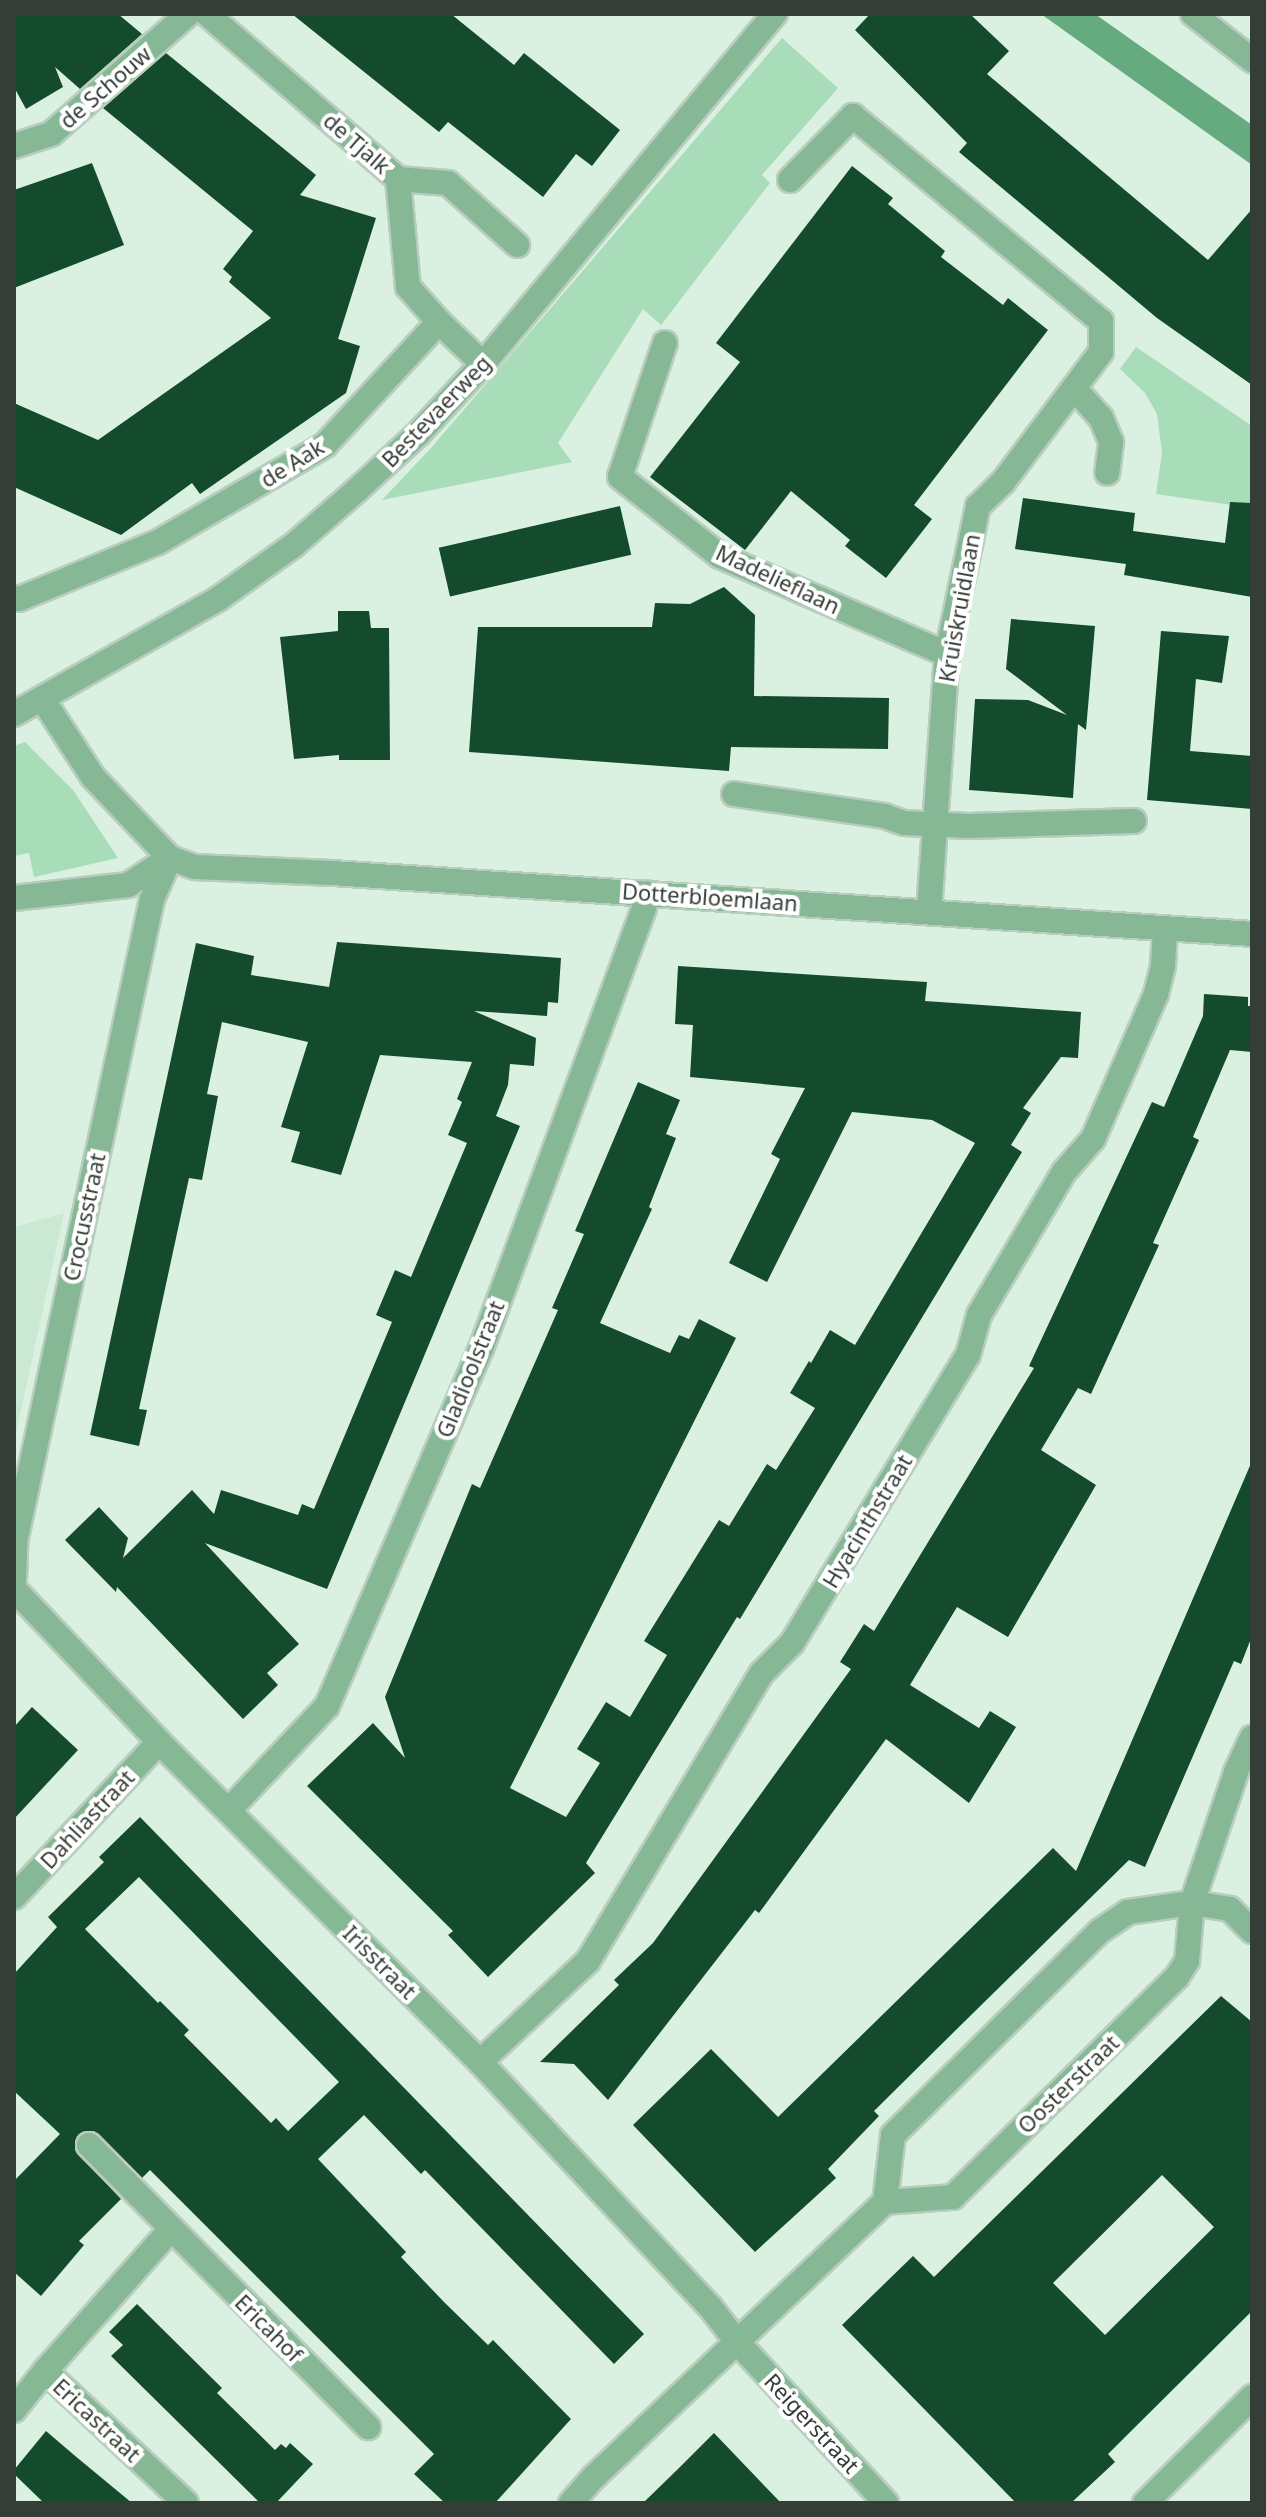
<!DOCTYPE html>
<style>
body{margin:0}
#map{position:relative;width:1266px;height:2517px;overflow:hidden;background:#daf1e1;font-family:"Noto Sans",sans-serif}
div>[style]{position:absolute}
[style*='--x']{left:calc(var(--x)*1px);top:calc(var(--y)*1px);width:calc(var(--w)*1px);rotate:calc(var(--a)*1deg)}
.built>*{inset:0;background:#cae8d2}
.green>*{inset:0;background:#a9dcb9}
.water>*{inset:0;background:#66ab7f}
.building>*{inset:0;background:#144b2c;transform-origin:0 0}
.roads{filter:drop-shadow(2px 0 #b9cdbf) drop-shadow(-2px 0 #b9cdbf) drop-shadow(0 2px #b9cdbf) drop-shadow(0 -2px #b9cdbf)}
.minor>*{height:24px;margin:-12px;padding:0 12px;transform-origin:12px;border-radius:12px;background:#87b896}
span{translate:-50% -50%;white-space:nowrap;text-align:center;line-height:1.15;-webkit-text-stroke:8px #fff;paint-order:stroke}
.street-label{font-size:22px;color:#343d36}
.frame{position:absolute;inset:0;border:16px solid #343d36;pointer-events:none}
</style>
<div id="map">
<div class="built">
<div style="clip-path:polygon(64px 1213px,14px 1442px,14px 1227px)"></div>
</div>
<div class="green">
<div style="clip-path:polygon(782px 38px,838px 88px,762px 175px,770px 183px,661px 325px,643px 309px,558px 443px,572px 462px,382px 500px,431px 448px)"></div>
<div style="clip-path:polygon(1136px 347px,1252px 426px,1252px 508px,1156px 494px,1162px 453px,1157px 414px,1145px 393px,1120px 369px)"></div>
<div style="clip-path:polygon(25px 742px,73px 790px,118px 858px,34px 877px,29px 853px,14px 856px,14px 746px)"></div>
</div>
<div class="water">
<div style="clip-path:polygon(1041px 14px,1095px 14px,1252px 125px,1252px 165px)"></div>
</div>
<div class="building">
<div style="clip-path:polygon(14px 14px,118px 14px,142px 34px,80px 89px,55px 67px,63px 87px,26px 109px,14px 87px)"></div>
<div style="clip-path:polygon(292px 14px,451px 14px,514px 65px,524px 53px,620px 130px,592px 166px,576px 154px,543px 197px,448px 122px,439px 132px)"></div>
<div style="clip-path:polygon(870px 14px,970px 14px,1009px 51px,987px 74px,1208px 260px,1252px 209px,1252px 385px,1157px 318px,959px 152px,967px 143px,855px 30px)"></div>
<div style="clip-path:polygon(166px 53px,316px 175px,300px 195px,376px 218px,338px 339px,360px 346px,346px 393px,200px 494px,192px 483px,121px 535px,14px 487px,14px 403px,98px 440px,271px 318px,229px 282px,232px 277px,223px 269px,253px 231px,103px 108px)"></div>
<div style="clip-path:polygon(92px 163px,124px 245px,14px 288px,14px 190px)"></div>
<div style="clip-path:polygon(852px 166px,893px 198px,888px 204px,945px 251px,941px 257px,1003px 305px,1008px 298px,1048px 330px,914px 505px,932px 519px,886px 578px,845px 546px,850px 540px,791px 491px,745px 550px,650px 477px,740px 362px,716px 343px)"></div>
<div style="clip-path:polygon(1023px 498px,1135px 513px,1133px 531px,1225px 543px,1230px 502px,1252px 503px,1252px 597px,1124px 575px,1126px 564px,1015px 549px)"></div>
<div style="left:620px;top:506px;width:50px;height:186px;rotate:77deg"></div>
<div style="clip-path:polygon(724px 587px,755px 615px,754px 696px,889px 698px,888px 749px,731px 747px,729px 771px,469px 752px,478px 627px,652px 627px,655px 603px,690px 604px)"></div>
<div style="clip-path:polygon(338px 611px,369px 611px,371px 628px,389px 628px,390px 760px,339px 760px,339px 755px,294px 759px,280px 637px,338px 631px)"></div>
<div style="clip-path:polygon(1011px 619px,1095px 626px,1086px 730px,1078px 724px,1073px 798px,969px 790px,975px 699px,1028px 700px,1067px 715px,1006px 669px)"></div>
<div style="clip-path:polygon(1161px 631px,1229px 636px,1222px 683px,1196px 679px,1190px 751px,1252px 756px,1252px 809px,1147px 800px)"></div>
<div style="clip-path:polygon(337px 942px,561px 958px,558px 1003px,548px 1002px,547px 1016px,474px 1011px,536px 1038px,534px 1066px,510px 1064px,508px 1085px,496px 1116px,520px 1126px,327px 1589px,205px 1543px,299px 1644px,267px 1673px,278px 1685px,243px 1719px,117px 1587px,116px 1592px,65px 1540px,99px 1507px,128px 1538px,123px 1558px,192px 1490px,214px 1514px,221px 1490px,298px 1515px,302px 1504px,314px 1509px,392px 1322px,376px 1315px,395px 1270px,411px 1277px,467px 1143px,448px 1135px,462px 1102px,457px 1099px,472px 1062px,380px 1055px,341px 1175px,291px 1162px,300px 1132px,281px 1127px,308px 1042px,222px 1022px,207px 1094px,218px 1096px,202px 1180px,189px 1178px,139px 1409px,147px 1410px,139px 1446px,90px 1435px,196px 943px,254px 956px,251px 975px,329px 987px)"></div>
<div style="clip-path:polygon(678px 966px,927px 982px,925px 1001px,1081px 1012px,1078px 1058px,1061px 1057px,1023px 1108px,1031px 1113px,1011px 1145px,1022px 1152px,740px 1619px,737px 1617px,586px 1863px,595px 1873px,488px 1977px,448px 1935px,453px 1931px,307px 1786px,373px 1723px,405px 1758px,385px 1697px,472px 1484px,480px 1488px,558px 1310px,552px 1308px,584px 1234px,575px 1231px,638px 1082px,680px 1100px,666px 1134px,676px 1138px,649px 1207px,652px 1209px,600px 1323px,670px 1353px,679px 1335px,689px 1339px,699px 1319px,736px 1338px,510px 1788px,566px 1817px,600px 1763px,577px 1749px,606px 1702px,630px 1717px,667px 1655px,644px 1641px,719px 1520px,729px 1526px,767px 1464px,776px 1470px,815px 1408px,790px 1393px,809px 1361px,811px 1363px,830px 1330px,855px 1345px,975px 1143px,932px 1120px,852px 1112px,767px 1282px,729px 1263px,780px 1159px,771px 1154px,805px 1088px,690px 1077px,693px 1025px,675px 1024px)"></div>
<div style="clip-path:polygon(1204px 994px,1248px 997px,1248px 1006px,1252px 1006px,1252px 1052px,1230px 1050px,1193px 1137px,1199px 1140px,1153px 1243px,1159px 1245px,1091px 1394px,1078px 1388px,1041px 1450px,1096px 1485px,1008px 1637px,957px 1607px,910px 1685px,979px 1728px,990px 1711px,1016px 1727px,969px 1803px,886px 1739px,759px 1913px,755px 1910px,608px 2100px,574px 2064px,540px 2062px,619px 1985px,614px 1980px,653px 1943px,851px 1669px,840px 1662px,864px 1624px,874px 1631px,1034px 1368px,1029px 1366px,1152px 1102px,1164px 1107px,1203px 1016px)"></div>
<div style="clip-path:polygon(1252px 1461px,1252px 1636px,1241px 1664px,1234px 1661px,1145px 1867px,1129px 1860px,964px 2022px,874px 2111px,879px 2116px,828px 2169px,836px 2178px,755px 2252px,633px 2125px,711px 2049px,778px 2117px,1053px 1848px,1076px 1871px)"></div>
<div style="clip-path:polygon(32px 1707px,78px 1750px,14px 1819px,14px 1727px)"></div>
<div style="clip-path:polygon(evenodd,140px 1817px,644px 2334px,614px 2364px,425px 2170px,421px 2174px,364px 2115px,318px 2159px,406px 2252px,401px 2257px,444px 2302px,488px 2345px,493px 2340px,571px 2419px,495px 2503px,445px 2503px,414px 2474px,434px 2454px,150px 2170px,142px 2178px,94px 2131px,79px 2134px,75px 2150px,121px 2199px,79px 2241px,84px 2245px,41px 2296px,14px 2272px,14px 2181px,60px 2134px,14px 2091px,14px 1974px,57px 1927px,48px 1917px,104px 1862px,99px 1857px,140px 1817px,139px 1877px,339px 2082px,288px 2131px,276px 2118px,271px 2123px,184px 2035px,189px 2030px,160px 2001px,158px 2003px,85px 1929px,139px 1877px)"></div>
<div style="clip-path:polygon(evenodd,1221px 1996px,1252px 2022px,1252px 2311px,1108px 2454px,1115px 2462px,1071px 2503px,1016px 2503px,842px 2325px,913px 2256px,934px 2277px,1221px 1996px,1162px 2175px,1214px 2227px,1105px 2335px,1053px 2283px,1162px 2175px)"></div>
<div style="clip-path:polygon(137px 2304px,222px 2388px,217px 2393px,275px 2450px,281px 2444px,286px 2448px,290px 2443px,313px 2464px,276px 2503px,260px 2503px,111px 2356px,123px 2345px,109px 2332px)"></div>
<div style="clip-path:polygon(46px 2431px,74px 2455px,132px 2503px,44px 2503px,14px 2474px,14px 2470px)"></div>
<div style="clip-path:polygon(714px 2433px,781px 2503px,643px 2503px,679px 2468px)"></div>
</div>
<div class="roads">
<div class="minor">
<div style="--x:207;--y:14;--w:252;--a:40.8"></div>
<div style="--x:398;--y:179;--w:50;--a:4.6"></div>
<div style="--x:448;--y:183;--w:93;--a:41.9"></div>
<div style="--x:1193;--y:14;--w:75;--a:37.9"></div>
<div style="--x:14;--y:146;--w:39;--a:-18"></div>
<div style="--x:51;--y:134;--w:182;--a:-41.2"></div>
<div style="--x:790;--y:180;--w:90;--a:-45.5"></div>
<div style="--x:853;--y:116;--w:322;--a:39.6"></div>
<div style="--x:1101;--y:321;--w:31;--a:90"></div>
<div style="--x:1101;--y:352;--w:163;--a:127"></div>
<div style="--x:1003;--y:482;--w:35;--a:136"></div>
<div style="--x:978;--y:506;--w:151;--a:101.8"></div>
<div style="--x:947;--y:654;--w:258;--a:94"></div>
<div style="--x:439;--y:322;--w:61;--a:43.7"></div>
<div style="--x:665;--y:343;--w:141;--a:108.6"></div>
<div style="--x:620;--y:477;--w:127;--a:38.3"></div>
<div style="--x:720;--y:556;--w:247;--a:23.4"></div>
<div style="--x:1074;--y:388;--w:40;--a:48"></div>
<div style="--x:1101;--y:418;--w:26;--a:67"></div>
<div style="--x:1111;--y:442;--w:31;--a:97"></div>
<div style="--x:14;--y:598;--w:5;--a:11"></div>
<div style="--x:19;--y:599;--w:150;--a:-22.3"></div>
<div style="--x:158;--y:542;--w:193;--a:-30.1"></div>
<div style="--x:325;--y:445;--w:168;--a:-47.2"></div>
<div style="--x:439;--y:322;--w:47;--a:-131.5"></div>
<div style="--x:408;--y:287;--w:108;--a:-95.3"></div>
<div style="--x:43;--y:700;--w:92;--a:57"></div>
<div style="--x:93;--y:777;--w:112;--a:46.5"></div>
<div style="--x:170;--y:858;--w:27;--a:20"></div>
<div style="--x:195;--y:867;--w:137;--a:2.5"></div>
<div style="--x:332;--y:873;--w:922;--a:3.79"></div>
<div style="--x:14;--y:714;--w:234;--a:-29.4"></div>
<div style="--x:218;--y:599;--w:93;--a:-35.4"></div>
<div style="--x:294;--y:545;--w:84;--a:-41.1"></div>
<div style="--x:357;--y:490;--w:83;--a:-42.6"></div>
<div style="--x:418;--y:434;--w:96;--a:-47.1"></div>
<div style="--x:483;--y:364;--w:456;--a:-50.2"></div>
<div style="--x:734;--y:794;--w:152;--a:8.3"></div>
<div style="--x:884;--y:816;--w:21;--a:19"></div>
<div style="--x:904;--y:823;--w:65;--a:2.6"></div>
<div style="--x:969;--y:826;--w:165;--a:-1.7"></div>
<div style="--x:14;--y:898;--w:115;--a:-6.5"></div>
<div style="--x:128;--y:885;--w:48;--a:-33"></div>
<div style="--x:14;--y:1580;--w:38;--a:-88"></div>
<div style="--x:15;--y:1542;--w:657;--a:-77.97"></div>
<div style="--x:152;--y:899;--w:45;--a:-66.3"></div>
<div style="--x:14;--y:1589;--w:211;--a:46.5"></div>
<div style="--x:159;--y:1742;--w:453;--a:44.9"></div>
<div style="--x:480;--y:2062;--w:337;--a:46.8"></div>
<div style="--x:711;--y:2308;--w:44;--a:52.4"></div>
<div style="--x:738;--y:2343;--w:218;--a:47.2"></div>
<div style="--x:229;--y:1810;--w:143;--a:-46.7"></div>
<div style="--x:327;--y:1706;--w:389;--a:-66.7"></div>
<div style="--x:481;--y:1349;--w:470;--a:-69.7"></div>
<div style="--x:644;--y:908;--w:15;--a:-82"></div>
<div style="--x:14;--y:1897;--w:212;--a:-46.9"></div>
<div style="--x:480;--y:2062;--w:148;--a:-43.1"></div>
<div style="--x:588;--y:1961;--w:336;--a:-58.9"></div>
<div style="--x:762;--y:1673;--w:42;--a:-45"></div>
<div style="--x:792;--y:1643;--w:338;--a:-58.6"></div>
<div style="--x:968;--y:1355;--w:41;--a:-74.6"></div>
<div style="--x:979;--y:1315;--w:166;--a:-59.3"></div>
<div style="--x:1064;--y:1172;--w:44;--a:-48.7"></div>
<div style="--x:1093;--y:1139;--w:158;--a:-66.5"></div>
<div style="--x:1156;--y:994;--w:29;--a:-76"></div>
<div style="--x:1163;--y:966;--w:38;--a:-87"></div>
<div style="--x:89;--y:2145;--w:397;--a:45.3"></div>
<div style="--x:885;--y:2202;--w:68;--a:-4.2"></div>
<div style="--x:953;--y:2197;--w:314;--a:-44.5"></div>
<div style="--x:1177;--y:1977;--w:19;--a:-58"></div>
<div style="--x:1187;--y:1961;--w:58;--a:-85.1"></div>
<div style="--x:1192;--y:1903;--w:138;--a:-71.4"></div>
<div style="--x:1236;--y:1772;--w:38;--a:-65"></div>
<div style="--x:45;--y:2371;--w:190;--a:-48.4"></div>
<div style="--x:14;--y:2410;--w:50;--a:-51.5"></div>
<div style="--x:45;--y:2371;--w:193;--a:43.1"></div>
<div style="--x:571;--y:2503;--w:35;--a:-49"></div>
<div style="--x:594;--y:2477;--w:400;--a:-43.4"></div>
<div style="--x:885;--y:2202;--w:67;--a:-83.2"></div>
<div style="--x:893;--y:2135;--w:291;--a:-44.6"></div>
<div style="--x:1100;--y:1931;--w:34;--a:-34"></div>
<div style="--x:1128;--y:1912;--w:65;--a:-8"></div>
<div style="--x:1192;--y:1903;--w:38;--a:9"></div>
<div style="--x:1230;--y:1909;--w:31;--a:45"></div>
<div style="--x:1145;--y:2503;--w:151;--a:-44.7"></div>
</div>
</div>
<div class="street-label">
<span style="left:105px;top:87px;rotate:-41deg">de Schouw</span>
<span style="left:357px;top:143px;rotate:41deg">de Tjalk</span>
<span style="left:436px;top:411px;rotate:-46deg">Bestevaerweg</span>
<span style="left:292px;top:463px;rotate:-32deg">de Aak</span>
<span style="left:778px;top:579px;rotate:25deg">Madelieflaan</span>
<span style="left:959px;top:608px;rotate:-80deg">Kruiskruidlaan</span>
<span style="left:710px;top:897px;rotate:4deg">Dotterbloemlaan</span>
<span style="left:84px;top:1217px;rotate:-78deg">Crocusstraat</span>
<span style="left:470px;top:1369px;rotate:-68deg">Gladioolstraat</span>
<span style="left:867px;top:1521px;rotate:-59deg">Hyacinthstraat</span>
<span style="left:87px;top:1819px;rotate:-47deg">Dahliastraat</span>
<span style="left:380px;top:1962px;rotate:45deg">Irisstraat</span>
<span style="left:1068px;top:2084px;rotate:-44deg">Oosterstraat</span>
<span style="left:269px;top:2328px;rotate:45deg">Ericahof</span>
<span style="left:97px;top:2420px;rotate:43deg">Ericastraat</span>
<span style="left:812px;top:2423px;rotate:47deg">Reigerstraat</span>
</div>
<div class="frame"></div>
</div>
